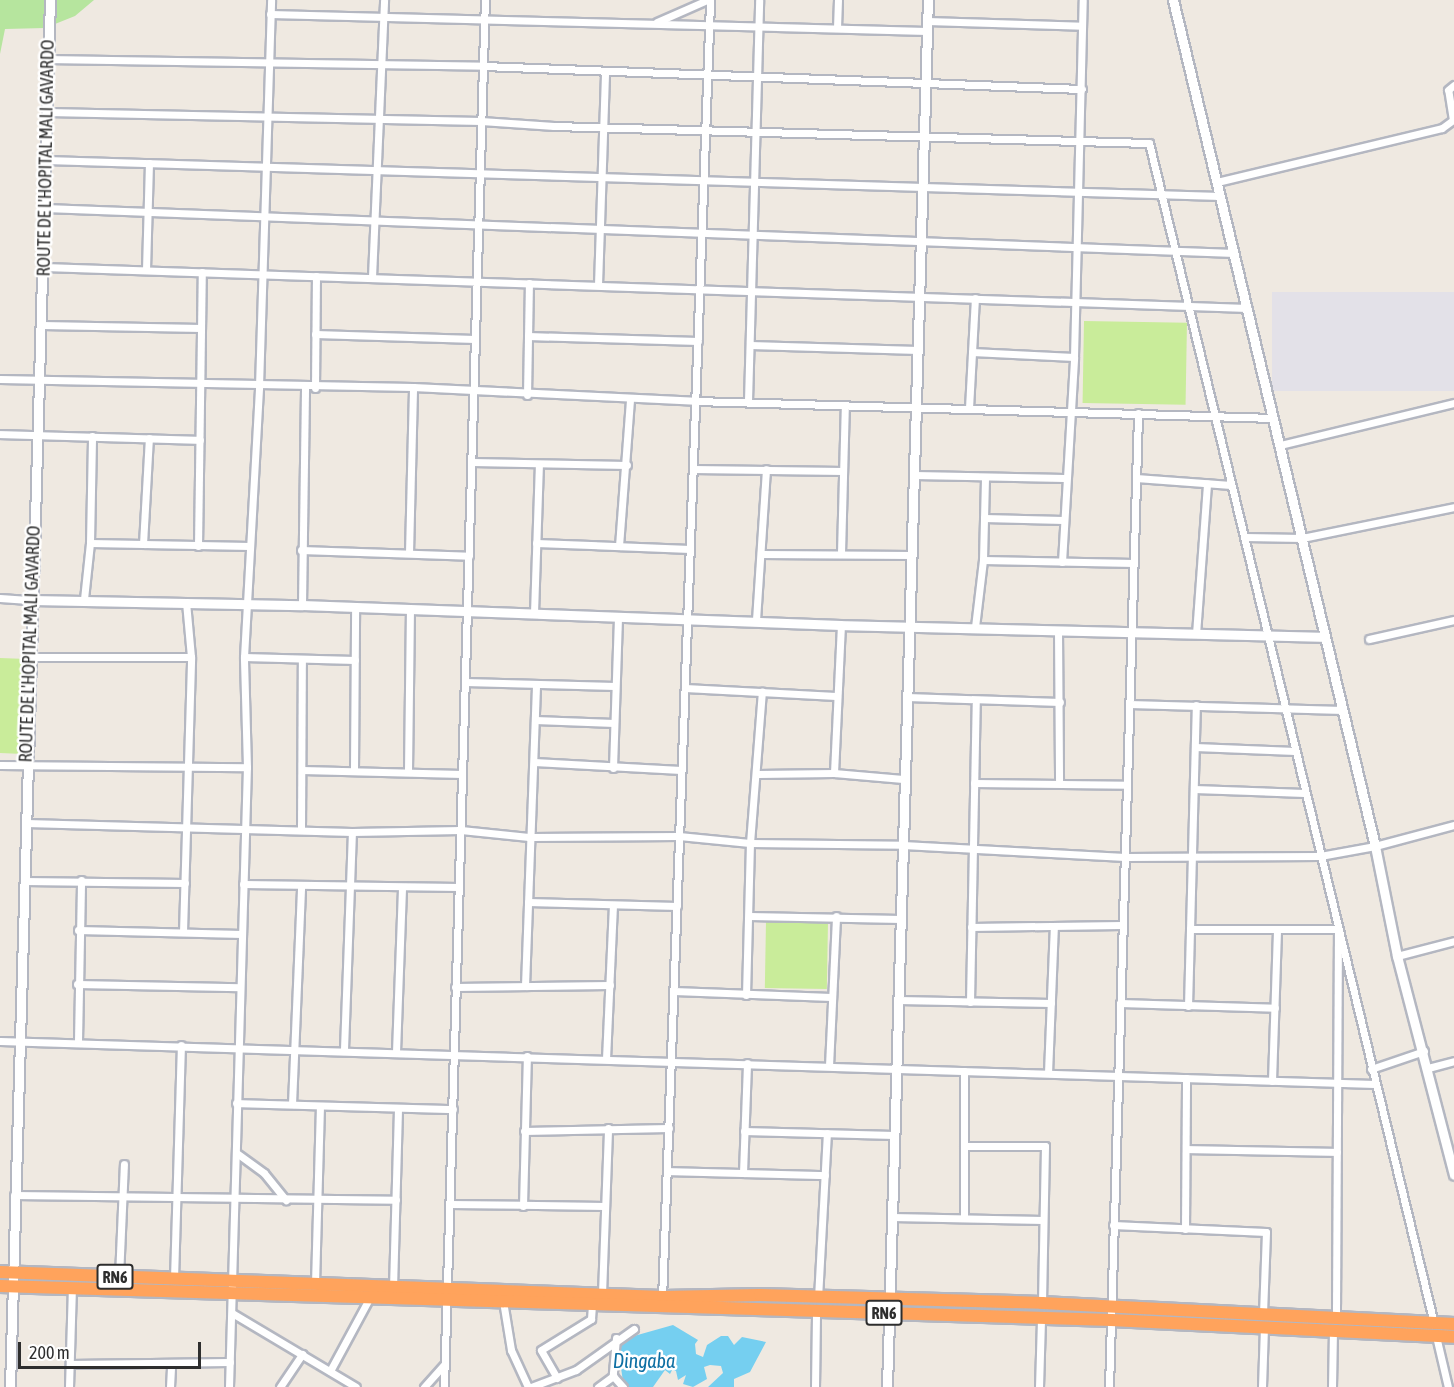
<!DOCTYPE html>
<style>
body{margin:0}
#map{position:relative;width:1454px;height:1387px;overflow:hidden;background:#efe9e1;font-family:"Asap Condensed",sans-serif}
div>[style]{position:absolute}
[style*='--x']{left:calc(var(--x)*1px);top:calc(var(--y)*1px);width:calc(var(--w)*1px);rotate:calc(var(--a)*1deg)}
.industrial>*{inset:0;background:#e3e1e8;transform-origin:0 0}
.green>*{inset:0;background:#b6e59e}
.pitch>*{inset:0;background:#c9ec9a;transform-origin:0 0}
.water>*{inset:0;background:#75cff0}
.roads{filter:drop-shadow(2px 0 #b4b7c1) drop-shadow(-2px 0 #b4b7c1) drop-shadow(0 2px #b4b7c1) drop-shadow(0 -2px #b4b7c1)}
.street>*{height:7px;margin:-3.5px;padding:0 3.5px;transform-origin:3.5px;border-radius:3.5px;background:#fff}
.secondary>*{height:9px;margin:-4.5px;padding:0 4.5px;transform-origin:4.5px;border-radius:4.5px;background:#fff}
.highway>*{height:12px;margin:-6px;padding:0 6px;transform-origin:6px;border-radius:6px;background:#ffa35c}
span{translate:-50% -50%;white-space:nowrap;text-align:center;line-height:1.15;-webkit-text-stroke:5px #fff;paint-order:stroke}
.shield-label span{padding:2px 4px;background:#fff;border:2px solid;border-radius:4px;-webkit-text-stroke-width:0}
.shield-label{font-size:16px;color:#2e2e2e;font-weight:700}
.street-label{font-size:18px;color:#2e2e2e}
.water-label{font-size:20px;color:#0d6fa3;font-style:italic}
.scale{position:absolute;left:18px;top:1342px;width:183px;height:27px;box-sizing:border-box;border:3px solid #2e2e2e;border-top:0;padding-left:8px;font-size:18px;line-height:21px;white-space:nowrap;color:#2e2e2e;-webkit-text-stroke:4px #fff;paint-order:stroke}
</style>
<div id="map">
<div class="industrial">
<div style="left:1454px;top:292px;width:99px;height:182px;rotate:90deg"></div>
</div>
<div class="green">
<div style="clip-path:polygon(0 0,94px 0,75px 16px,45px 28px,5px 29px,0 54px)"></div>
</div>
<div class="pitch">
<div style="left:1084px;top:321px;width:103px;height:82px;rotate:1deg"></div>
<div style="clip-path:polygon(0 658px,27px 659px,23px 754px,0 753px)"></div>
<div style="left:766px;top:921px;width:62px;height:67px;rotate:1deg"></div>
</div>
<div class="water">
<div style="clip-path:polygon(673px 1325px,698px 1340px,695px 1344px,696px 1354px,703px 1357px,707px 1345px,721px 1336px,728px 1336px,734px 1345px,742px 1337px,766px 1342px,750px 1372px,734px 1379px,734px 1387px,708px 1387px,723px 1373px,721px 1366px,710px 1365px,704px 1367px,707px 1379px,693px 1387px,683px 1384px,686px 1375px,678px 1380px,676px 1371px,672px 1370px,670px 1374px,665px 1370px,653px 1387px,629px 1387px,623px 1382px,618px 1346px,634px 1336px)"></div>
</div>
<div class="roads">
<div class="street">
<div style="--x:270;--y:14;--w:657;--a:1.48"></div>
<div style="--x:927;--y:21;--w:155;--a:1.8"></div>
<div style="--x:657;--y:22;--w:55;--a:-23.7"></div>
<div style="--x:837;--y:28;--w:28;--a:-88"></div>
<div style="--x:49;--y:59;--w:434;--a:0.9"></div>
<div style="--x:483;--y:66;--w:599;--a:2.2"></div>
<div style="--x:47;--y:112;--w:434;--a:1.2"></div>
<div style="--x:481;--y:121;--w:73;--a:3.9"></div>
<div style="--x:554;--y:126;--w:595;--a:1.64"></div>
<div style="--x:1149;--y:143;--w:1215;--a:76.43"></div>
<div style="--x:46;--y:160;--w:1175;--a:1.76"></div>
<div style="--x:1217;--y:182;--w:231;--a:-13.5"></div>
<div style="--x:1442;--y:128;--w:14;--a:-36"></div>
<div style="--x:1453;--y:120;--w:30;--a:-99"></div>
<div style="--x:1448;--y:90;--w:8;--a:-40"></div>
<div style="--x:45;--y:208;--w:1190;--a:2.17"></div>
<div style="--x:44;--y:267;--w:1204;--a:1.95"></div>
<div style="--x:146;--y:270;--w:107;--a:-88.4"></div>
<div style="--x:372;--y:277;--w:277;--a:-87.5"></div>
<div style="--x:598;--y:285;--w:212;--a:-88.1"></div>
<div style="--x:42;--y:325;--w:159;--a:1.1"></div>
<div style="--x:315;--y:334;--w:160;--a:1.8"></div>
<div style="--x:528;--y:336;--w:170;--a:1.7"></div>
<div style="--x:750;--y:345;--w:168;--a:1.7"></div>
<div style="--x:972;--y:352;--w:102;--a:2.8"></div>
<div style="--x:0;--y:379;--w:413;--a:1.1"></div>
<div style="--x:413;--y:387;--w:282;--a:2.8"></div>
<div style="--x:695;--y:401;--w:578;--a:1.68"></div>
<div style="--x:315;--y:388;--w:112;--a:-89.5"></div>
<div style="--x:527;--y:395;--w:112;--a:-89"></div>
<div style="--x:748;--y:401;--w:401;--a:-88.4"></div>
<div style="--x:969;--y:408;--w:110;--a:-86.9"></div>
<div style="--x:0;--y:434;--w:200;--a:1.7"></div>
<div style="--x:1280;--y:445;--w:179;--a:-13.6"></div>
<div style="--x:472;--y:462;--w:155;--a:1.1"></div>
<div style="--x:693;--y:469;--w:150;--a:0.8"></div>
<div style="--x:914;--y:475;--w:150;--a:1.1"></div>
<div style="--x:1136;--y:478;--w:95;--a:4.2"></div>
<div style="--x:984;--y:518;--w:79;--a:1.5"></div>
<div style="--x:1245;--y:537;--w:57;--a:1"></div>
<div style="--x:1302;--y:538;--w:155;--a:-11.5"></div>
<div style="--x:90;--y:543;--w:160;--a:1.1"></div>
<div style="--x:536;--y:543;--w:154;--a:2.2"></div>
<div style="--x:143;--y:544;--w:106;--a:-86.8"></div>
<div style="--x:198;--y:546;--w:274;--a:-89.2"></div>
<div style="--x:619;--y:546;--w:148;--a:-85.7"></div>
<div style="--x:301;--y:550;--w:168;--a:2"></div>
<div style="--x:409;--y:553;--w:166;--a:-88.6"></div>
<div style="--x:841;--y:553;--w:148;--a:-88.5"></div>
<div style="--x:761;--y:554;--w:151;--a:0.4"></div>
<div style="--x:983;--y:560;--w:151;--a:1.1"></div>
<div style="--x:1062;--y:562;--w:205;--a:-86.6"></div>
<div style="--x:1074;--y:357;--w:357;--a:-88.6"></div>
<div style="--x:0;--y:598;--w:32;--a:4"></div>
<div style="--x:84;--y:599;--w:56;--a:-83.9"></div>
<div style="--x:90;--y:543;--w:107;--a:-88.9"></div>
<div style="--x:302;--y:605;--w:217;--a:-89.2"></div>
<div style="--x:534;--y:613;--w:149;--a:-88.1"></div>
<div style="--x:756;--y:620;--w:151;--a:-86.2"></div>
<div style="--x:975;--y:627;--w:67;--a:-83.2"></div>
<div style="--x:983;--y:560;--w:83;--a:-88.6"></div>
<div style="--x:1058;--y:630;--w:153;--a:89.6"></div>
<div style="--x:1196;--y:634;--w:151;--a:-85.8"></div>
<div style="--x:1369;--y:639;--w:87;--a:-12.6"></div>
<div style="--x:31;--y:657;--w:160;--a:0"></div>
<div style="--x:244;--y:657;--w:111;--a:1.5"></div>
<div style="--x:465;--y:682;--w:150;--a:1.5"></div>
<div style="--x:685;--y:688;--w:151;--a:3"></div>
<div style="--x:907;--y:697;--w:153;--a:1.9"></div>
<div style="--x:1129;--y:704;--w:214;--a:1.6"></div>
<div style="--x:535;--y:720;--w:79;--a:2.2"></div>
<div style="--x:1195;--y:747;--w:100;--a:2.3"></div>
<div style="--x:534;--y:762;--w:147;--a:3.1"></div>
<div style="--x:0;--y:765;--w:247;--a:0.5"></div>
<div style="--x:613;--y:768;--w:152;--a:-88.1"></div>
<div style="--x:302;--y:770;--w:160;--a:1.4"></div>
<div style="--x:354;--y:770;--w:162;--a:-89.6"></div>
<div style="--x:408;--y:771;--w:162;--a:-89.3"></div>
<div style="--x:834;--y:773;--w:148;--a:-87.3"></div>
<div style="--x:758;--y:774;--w:76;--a:-0.8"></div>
<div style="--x:834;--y:773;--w:69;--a:5"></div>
<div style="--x:974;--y:783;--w:153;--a:0.7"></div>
<div style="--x:1194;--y:789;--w:110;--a:2.1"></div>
<div style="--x:26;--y:823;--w:326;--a:1.6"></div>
<div style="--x:352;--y:832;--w:109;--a:-1.1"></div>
<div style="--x:461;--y:830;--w:68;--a:5.9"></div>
<div style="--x:529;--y:837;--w:150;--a:-0.4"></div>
<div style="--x:679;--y:836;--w:71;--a:5.6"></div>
<div style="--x:750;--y:843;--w:153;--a:0.7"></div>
<div style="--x:903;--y:845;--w:222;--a:3.1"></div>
<div style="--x:1125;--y:857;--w:195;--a:-0.3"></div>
<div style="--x:1320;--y:856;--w:56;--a:-10.3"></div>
<div style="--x:1375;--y:846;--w:82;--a:-14.9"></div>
<div style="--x:301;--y:828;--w:169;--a:-89.7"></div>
<div style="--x:24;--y:881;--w:161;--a:0.7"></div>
<div style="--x:243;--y:884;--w:216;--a:0.8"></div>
<div style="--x:528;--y:902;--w:149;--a:1.5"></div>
<div style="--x:749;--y:916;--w:152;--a:1.1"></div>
<div style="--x:971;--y:927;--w:151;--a:-0.8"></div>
<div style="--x:1190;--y:929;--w:148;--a:0"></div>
<div style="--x:1338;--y:929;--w:388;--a:90.3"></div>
<div style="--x:78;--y:930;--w:164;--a:1.4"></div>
<div style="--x:183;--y:932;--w:275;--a:-88.3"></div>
<div style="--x:191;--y:657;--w:55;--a:-95.2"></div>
<div style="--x:1397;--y:956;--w:59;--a:-14.7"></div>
<div style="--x:77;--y:984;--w:163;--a:1.1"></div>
<div style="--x:525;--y:986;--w:302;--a:-87.9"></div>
<div style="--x:455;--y:987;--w:155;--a:-0.7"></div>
<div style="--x:674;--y:991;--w:157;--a:2.2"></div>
<div style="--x:746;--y:995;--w:152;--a:-88.5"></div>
<div style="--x:750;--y:843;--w:152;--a:-85.5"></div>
<div style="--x:898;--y:1000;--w:153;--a:1.1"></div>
<div style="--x:970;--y:1002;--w:301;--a:-88.9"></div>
<div style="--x:1120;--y:1003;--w:155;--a:1.8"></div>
<div style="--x:1188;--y:1006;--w:301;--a:-88.5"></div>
<div style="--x:0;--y:1041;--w:1375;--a:1.79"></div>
<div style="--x:78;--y:1041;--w:161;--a:-88.9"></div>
<div style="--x:344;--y:1049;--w:217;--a:-87.9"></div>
<div style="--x:396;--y:1052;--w:164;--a:-87.9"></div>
<div style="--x:606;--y:1059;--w:154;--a:-87.4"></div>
<div style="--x:829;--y:1066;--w:150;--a:-87.3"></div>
<div style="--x:1428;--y:1068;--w:27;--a:-15"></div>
<div style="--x:1371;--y:1069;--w:56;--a:-18.8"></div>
<div style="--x:964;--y:1071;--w:147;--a:90"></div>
<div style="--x:1048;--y:1073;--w:147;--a:-87.7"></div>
<div style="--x:1272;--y:1081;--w:152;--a:-88.1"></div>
<div style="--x:236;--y:1103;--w:217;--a:1.6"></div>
<div style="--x:292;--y:1104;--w:218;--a:-87.6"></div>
<div style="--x:524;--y:1131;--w:145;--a:-1.2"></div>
<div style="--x:744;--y:1131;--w:150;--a:1.5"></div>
<div style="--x:964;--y:1146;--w:81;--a:0"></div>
<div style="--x:1045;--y:1146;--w:157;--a:91.1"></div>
<div style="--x:1187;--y:1149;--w:150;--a:1.1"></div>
<div style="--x:238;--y:1154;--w:32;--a:36"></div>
<div style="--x:264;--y:1173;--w:35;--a:51"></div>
<div style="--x:668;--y:1171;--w:157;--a:1.5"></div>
<div style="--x:743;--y:1173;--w:110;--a:-87.9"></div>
<div style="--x:14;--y:1195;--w:382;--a:0.7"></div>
<div style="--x:450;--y:1204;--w:155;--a:0.7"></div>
<div style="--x:523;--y:1206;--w:150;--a:-88.5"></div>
<div style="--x:892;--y:1217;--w:151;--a:1.1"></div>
<div style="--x:1113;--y:1225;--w:153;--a:2.6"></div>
<div style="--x:1266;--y:1232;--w:83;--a:92.1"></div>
<div style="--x:1185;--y:1229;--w:151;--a:-89.6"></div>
<div style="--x:119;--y:1277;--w:113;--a:-87.5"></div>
<div style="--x:174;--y:1279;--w:234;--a:-88.3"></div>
<div style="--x:315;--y:1284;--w:178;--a:-88.4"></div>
<div style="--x:393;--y:1288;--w:178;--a:-88.4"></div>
<div style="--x:602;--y:1294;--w:166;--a:-87.9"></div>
<div style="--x:818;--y:1298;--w:165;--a:-86.9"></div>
<div style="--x:662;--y:1299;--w:1300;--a:-87.88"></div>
<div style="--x:503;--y:1301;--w:50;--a:80.7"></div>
<div style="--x:511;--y:1350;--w:41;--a:65.3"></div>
<div style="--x:232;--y:1313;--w:144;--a:30.8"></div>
<div style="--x:1436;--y:1336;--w:52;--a:76.8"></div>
<div style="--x:616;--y:1338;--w:38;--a:95"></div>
<div style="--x:613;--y:1376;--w:15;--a:48"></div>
<div style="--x:70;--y:1364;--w:160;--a:-0.7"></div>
<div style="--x:330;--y:1371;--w:82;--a:-61.6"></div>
<div style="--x:557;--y:1378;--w:32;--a:-120"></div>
<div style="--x:541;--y:1350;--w:59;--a:-31.8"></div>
<div style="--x:591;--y:1319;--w:14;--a:-86"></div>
<div style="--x:69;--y:1387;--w:100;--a:-88.3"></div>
<div style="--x:170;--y:1387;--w:22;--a:-87"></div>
<div style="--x:229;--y:1387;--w:620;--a:-88.34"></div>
<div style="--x:247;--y:767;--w:110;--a:-91.6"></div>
<div style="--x:244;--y:657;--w:271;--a:-86.8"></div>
<div style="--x:259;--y:386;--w:386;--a:-88.2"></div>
<div style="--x:280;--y:1387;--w:40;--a:-56"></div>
<div style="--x:424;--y:1387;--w:30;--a:-48"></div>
<div style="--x:444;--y:1387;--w:1388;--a:-88.31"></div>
<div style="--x:531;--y:1387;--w:48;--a:-20.7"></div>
<div style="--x:576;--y:1370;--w:71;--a:-35.3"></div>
<div style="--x:598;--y:1387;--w:19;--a:-36"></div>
<div style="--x:815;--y:1387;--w:76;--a:-89.2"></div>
<div style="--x:1039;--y:1387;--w:69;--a:-88.3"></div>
<div style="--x:1109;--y:1387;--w:974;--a:-88.29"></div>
<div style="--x:1262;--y:1387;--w:59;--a:-88.1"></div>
<div style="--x:1332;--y:1387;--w:58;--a:-89"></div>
</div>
<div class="secondary">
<div style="--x:1173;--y:0;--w:870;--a:76.57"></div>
<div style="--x:1375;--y:846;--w:112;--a:78.7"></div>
<div style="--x:1397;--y:956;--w:226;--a:75.4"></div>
<div style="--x:32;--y:600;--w:270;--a:1.1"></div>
<div style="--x:302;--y:605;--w:539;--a:2.13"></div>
<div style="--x:841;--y:625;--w:484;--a:1.4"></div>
<div style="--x:10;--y:1387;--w:1388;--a:-88.35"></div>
<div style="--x:887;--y:1387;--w:1388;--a:-88.31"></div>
</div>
<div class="highway">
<div style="--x:0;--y:1272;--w:663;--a:2.16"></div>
<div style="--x:663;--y:1297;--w:97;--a:-1.2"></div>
<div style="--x:760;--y:1295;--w:282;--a:1.6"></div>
<div style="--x:1042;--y:1303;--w:413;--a:2.9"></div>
<div style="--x:0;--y:1286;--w:1112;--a:1.75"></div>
<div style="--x:1111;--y:1320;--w:343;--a:2.8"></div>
</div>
</div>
<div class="shield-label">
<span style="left:115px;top:1277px">RN6</span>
<span style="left:884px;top:1313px">RN6</span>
</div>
<div class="street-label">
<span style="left:46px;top:158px;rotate:-89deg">ROUTE DE L'HOPITAL MALI GAVARDO</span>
<span style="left:30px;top:644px;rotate:-88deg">ROUTE DE L'HOPITAL MALI GAVARDO</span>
</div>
<div class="water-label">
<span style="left:644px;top:1360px">Dingaba</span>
</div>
<div class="scale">200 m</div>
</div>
